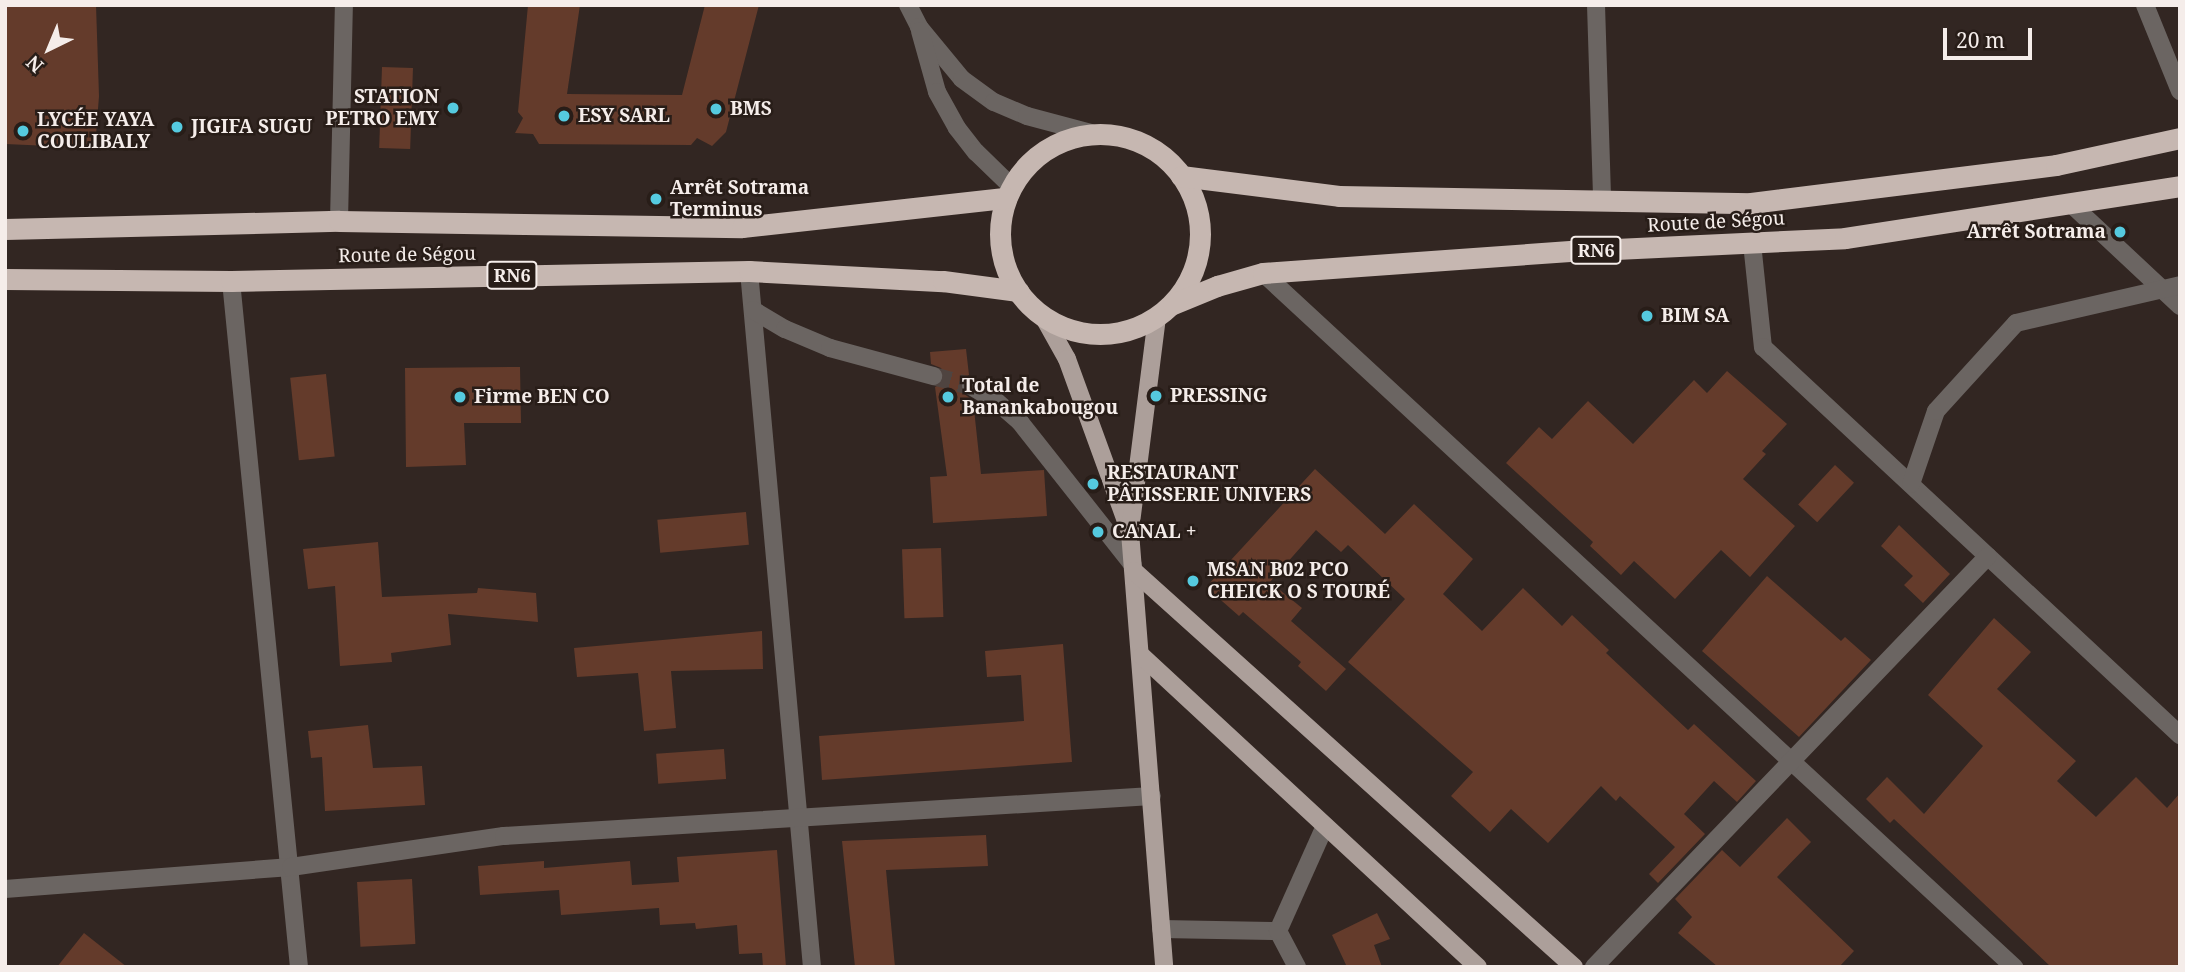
<!DOCTYPE html>
<meta charset="utf-8">
<style>
body{margin:0}
#map{position:relative;width:2185px;height:972px;overflow:hidden;background:#322622;font-family:"Noto Serif",serif}
div>[style]{position:absolute}
[style*='--x']{left:calc(var(--x)*1px);top:calc(var(--y)*1px);width:calc(var(--w)*1px);rotate:calc(var(--a)*1deg)}
.building>*{inset:0;background:#643b2b;transform-origin:0 0}
.minor-tunnel>*{height:18px;margin-top:-9px;transform-origin:0;background:repeating-linear-gradient(90deg,#4f4440 0 18px,transparent 0 27px)}
.minor>*{height:18px;margin:-9px;padding:0 9px;transform-origin:9px;border-radius:9px;background:#6b6562}
.major>*{height:18px;margin:-9px;padding:0 9px;transform-origin:9px;border-radius:9px;background:#ac9f9a}
.highway>*{height:21px;margin:-10.5px;padding:0 10.5px;transform-origin:10.5px;border-radius:10.5px;background:#c6b7b1}
.highway>.ring{margin:-10.5px;padding:0;box-sizing:content-box;background:none;border:21px solid #c6b7b1;border-radius:50%}
.dots>*{width:19px;height:19px;translate:-50% -50%;box-sizing:border-box;border:4px solid #281d18;border-radius:50%}
span{translate:-50% -50%;white-space:nowrap;text-align:center;line-height:1.15;-webkit-text-stroke:5px #281d18;paint-order:stroke}
.shield-label span{padding:2px 5px;background:#281d18;border:2px solid;border-radius:5px;-webkit-text-stroke-width:0}
.shield-label{font-size:18px;color:#f5edea;font-weight:700}
.poi-label{font-size:19px;color:#f5edea;font-weight:700}
.right{translate:-100% -50%;text-align:right}
.left{translate:0 -50%;text-align:left}
.street-label{font-size:19px;color:#f5edea}
.frame{position:absolute;inset:0;border:7px solid #f5edea;pointer-events:none}
.north{position:absolute;left:14px;top:14px;width:70px;height:70px;-webkit-text-stroke:5px #281d18;paint-order:stroke;rotate:223deg;font-size:19px;font-weight:700;line-height:28px;text-align:center;color:#f5edea}
.north::after{content:'';display:block;margin:auto;width:24px;height:32px;background:#f5edea;clip-path:polygon(50% 0,100% 100%,50% 72%,0 100%)}
.scale{position:absolute;left:1943px;top:28px;width:89px;height:32px;box-sizing:border-box;border:4px solid #f5edea;border-top:0;padding-left:9px;font-size:21px;line-height:24px;white-space:nowrap;color:#f5edea;-webkit-text-stroke:5px #281d18;paint-order:stroke}
</style>
<div id="map">
<div class="building">
<div style="clip-path:polygon(5px 5px,96px 5px,99px 96px,95px 148px,5px 144px)"></div>
<div style="clip-path:polygon(528px 5px,580px 5px,567px 94px,682px 95px,705px 5px,759px 5px,726px 132px,712px 146px,697px 138px,691px 145px,539px 144px,533px 134px,515px 133px,523px 118px,518px 112px)"></div>
<div style="left:382px;top:67px;width:31px;height:81px;rotate:2deg"></div>
<div style="clip-path:polygon(966px 349px,969px 375px,962px 380px,960px 386px,961px 392px,973px 400px,981px 474px,1044px 470px,1047px 516px,933px 523px,930px 477px,947px 476px,935px 387px,941px 384px,944px 374px,941px 368px,931px 364px,930px 352px)"></div>
<div style="clip-path:polygon(520px 367px,521px 423px,464px 423px,466px 465px,406px 467px,405px 368px)"></div>
<div style="clip-path:polygon(1727px 371px,1787px 424px,1762px 451px,1766px 454px,1743px 479px,1795px 526px,1750px 577px,1721px 550px,1675px 599px,1634px 561px,1621px 575px,1590px 546px,1593px 542px,1506px 463px,1539px 427px,1552px 439px,1588px 401px,1633px 444px,1694px 380px,1707px 393px)"></div>
<div style="left:326px;top:374px;width:83px;height:36px;rotate:84deg"></div>
<div style="left:1835px;top:465px;width:26px;height:54px;rotate:43deg"></div>
<div style="clip-path:polygon(1315px 469px,1385px 534px,1414px 504px,1473px 559px,1443px 594px,1482px 631px,1523px 588px,1562px 626px,1572px 615px,1609px 650px,1606px 653px,1688px 730px,1694px 724px,1756px 781px,1737px 802px,1714px 781px,1684px 814px,1705px 834px,1658px 883px,1649px 874px,1675px 847px,1620px 796px,1616px 801px,1601px 786px,1548px 843px,1511px 809px,1490px 832px,1451px 796px,1473px 772px,1348px 662px,1405px 599px,1348px 545px,1341px 552px,1316px 530px,1270px 582px,1302px 608px,1291px 621px,1346px 669px,1326px 691px,1298px 666px,1301px 662px,1243px 612px,1239px 616px,1206px 587px)"></div>
<div style="left:746px;top:512px;width:33px;height:89px;rotate:85deg"></div>
<div style="clip-path:polygon(1899px 525px,1950px 574px,1923px 603px,1904px 585px,1913px 576px,1881px 546px)"></div>
<div style="clip-path:polygon(378px 542px,382px 597px,477px 593px,478px 588px,536px 593px,538px 622px,448px 614px,451px 645px,391px 653px,392px 662px,340px 666px,335px 586px,308px 589px,303px 549px)"></div>
<div style="left:941px;top:548px;width:69px;height:39px;rotate:88deg"></div>
<div style="clip-path:polygon(1767px 576px,1841px 641px,1845px 637px,1871px 660px,1799px 737px,1702px 651px)"></div>
<div style="clip-path:polygon(1994px 618px,2031px 652px,1997px 689px,2076px 761px,2057px 781px,2096px 817px,2136px 777px,2167px 808px,2180px 793px,2180px 967px,2051px 967px,1894px 819px,1890px 823px,1866px 799px,1887px 777px,1924px 814px,1983px 746px,1928px 695px)"></div>
<div style="clip-path:polygon(762px 631px,763px 669px,671px 671px,676px 728px,644px 731px,638px 673px,577px 677px,574px 648px)"></div>
<div style="clip-path:polygon(1063px 644px,1072px 762px,822px 780px,819px 736px,1024px 721px,1021px 675px,987px 677px,985px 651px)"></div>
<div style="clip-path:polygon(368px 725px,373px 768px,422px 766px,425px 805px,325px 811px,322px 757px,311px 758px,308px 731px)"></div>
<div style="left:724px;top:749px;width:30px;height:68px;rotate:86deg"></div>
<div style="clip-path:polygon(1787px 818px,1811px 842px,1777px 877px,1854px 951px,1839px 967px,1718px 967px,1678px 933px,1692px 917px,1675px 899px,1722px 850px,1740px 867px)"></div>
<div style="clip-path:polygon(986px 835px,988px 866px,886px 870px,895px 967px,855px 967px,842px 841px)"></div>
<div style="clip-path:polygon(777px 850px,786px 967px,763px 967px,762px 953px,739px 954px,737px 925px,696px 929px,695px 923px,660px 925px,659px 908px,561px 915px,559px 890px,480px 895px,478px 866px,544px 861px,544px 868px,630px 861px,632px 885px,679px 882px,677px 857px)"></div>
<div style="left:412px;top:879px;width:65px;height:55px;rotate:87deg"></div>
<div style="clip-path:polygon(1377px 913px,1390px 939px,1374px 945px,1382px 967px,1347px 967px,1332px 935px)"></div>
<div style="clip-path:polygon(84px 933px,127px 967px,57px 967px)"></div>
</div>
<div class="minor-tunnel">
<div style="--x:933;--y:376;--w:39;--a:15"></div>
</div>
<div class="minor">
<div style="--x:908;--y:5;--w:25;--a:63"></div>
<div style="--x:919;--y:27;--w:67;--a:50.4"></div>
<div style="--x:962;--y:79;--w:39;--a:36"></div>
<div style="--x:994;--y:102;--w:36;--a:23"></div>
<div style="--x:1027;--y:116;--w:66;--a:14.9"></div>
<div style="--x:1596;--y:5;--w:193;--a:88.2"></div>
<div style="--x:2145;--y:5;--w:93;--a:67.9"></div>
<div style="--x:920;--y:31;--w:63;--a:74.4"></div>
<div style="--x:937;--y:92;--w:41;--a:60.9"></div>
<div style="--x:957;--y:128;--w:31;--a:52"></div>
<div style="--x:976;--y:152;--w:49;--a:44.2"></div>
<div style="--x:2070;--y:203;--w:151;--a:43.1"></div>
<div style="--x:339;--y:221;--w:216;--a:-88.7"></div>
<div style="--x:1752;--y:243;--w:105;--a:84"></div>
<div style="--x:1763;--y:347;--w:570;--a:42.94"></div>
<div style="--x:749;--y:271;--w:699;--a:84.83"></div>
<div style="--x:1263;--y:273;--w:1023;--a:42.74"></div>
<div style="--x:231;--y:281;--w:689;--a:84.34"></div>
<div style="--x:753;--y:310;--w:37;--a:31"></div>
<div style="--x:785;--y:329;--w:49;--a:22.9"></div>
<div style="--x:830;--y:348;--w:107;--a:15.2"></div>
<div style="--x:971;--y:386;--w:29;--a:31"></div>
<div style="--x:996;--y:401;--w:32;--a:41"></div>
<div style="--x:1020;--y:422;--w:182;--a:51.7"></div>
<div style="--x:1911;--y:484;--w:77;--a:-71.1"></div>
<div style="--x:1936;--y:411;--w:119;--a:-47.7"></div>
<div style="--x:2016;--y:323;--w:168;--a:-13"></div>
<div style="--x:5;--y:889;--w:287;--a:-4.4"></div>
<div style="--x:291;--y:867;--w:215;--a:-8.3"></div>
<div style="--x:504;--y:836;--w:649;--a:-3.53"></div>
<div style="--x:1161;--y:929;--w:117;--a:1"></div>
<div style="--x:1278;--y:931;--w:41;--a:62.2"></div>
<div style="--x:1278;--y:931;--w:115;--a:-65.9"></div>
<div style="--x:1594;--y:967;--w:569;--a:-46.21"></div>
</div>
<div class="major">
<div style="--x:1043;--y:316;--w:49;--a:60.8"></div>
<div style="--x:1067;--y:359;--w:181;--a:70"></div>
<div style="--x:1157;--y:317;--w:217;--a:97.2"></div>
<div style="--x:1130;--y:532;--w:436;--a:85.5"></div>
<div style="--x:1134;--y:571;--w:592;--a:41.99"></div>
<div style="--x:1142;--y:656;--w:458;--a:42.8"></div>
</div>
<div class="highway">
<div class="ring" style="left:1000px;top:134px;width:179px;height:179px"></div>
<div style="--x:1181;--y:176;--w:159;--a:7.2"></div>
<div style="--x:1339;--y:196;--w:412;--a:1"></div>
<div style="--x:1751;--y:203;--w:307;--a:-7.1"></div>
<div style="--x:2056;--y:165;--w:127;--a:-12.3"></div>
<div style="--x:5;--y:229;--w:334;--a:-1.4"></div>
<div style="--x:339;--y:221;--w:403;--a:0.9"></div>
<div style="--x:742;--y:227;--w:266;--a:-6.3"></div>
<div style="--x:5;--y:279;--w:226;--a:0.5"></div>
<div style="--x:231;--y:281;--w:518;--a:-1.11"></div>
<div style="--x:749;--y:271;--w:194;--a:3"></div>
<div style="--x:943;--y:281;--w:76;--a:7.6"></div>
<div style="--x:1173;--y:304;--w:48;--a:-22.2"></div>
<div style="--x:1217;--y:286;--w:48;--a:-15.8"></div>
<div style="--x:1263;--y:273;--w:311;--a:-4.1"></div>
<div style="--x:1573;--y:251;--w:272;--a:-2.7"></div>
<div style="--x:1845;--y:238;--w:339;--a:-8.8"></div>
</div>
<div class="dots">
<div style="left:453px;top:108px;background:#55cadf"></div>
<div style="left:716px;top:109px;background:#55cadf"></div>
<div style="left:564px;top:116px;background:#55cadf"></div>
<div style="left:177px;top:127px;background:#55cadf"></div>
<div style="left:23px;top:131px;background:#55cadf"></div>
<div style="left:656px;top:199px;background:#55cadf"></div>
<div style="left:2120px;top:232px;background:#55cadf"></div>
<div style="left:1647px;top:316px;background:#55cadf"></div>
<div style="left:1156px;top:396px;background:#55cadf"></div>
<div style="left:460px;top:397px;background:#55cadf"></div>
<div style="left:948px;top:397px;background:#55cadf"></div>
<div style="left:1093px;top:484px;background:#55cadf"></div>
<div style="left:1098px;top:532px;background:#55cadf"></div>
<div style="left:1193px;top:581px;background:#55cadf"></div>
</div>
<div class="shield-label">
<span style="left:1596px;top:250px">RN6</span>
<span style="left:512px;top:275px">RN6</span>
</div>
<div class="poi-label">
<span class="right" style="left:439px;top:108px">STATION<br>PETRO EMY</span>
<span class="left" style="left:730px;top:109px">BMS</span>
<span class="left" style="left:578px;top:116px">ESY SARL</span>
<span class="left" style="left:37px;top:131px">LYCÉE YAYA<br>COULIBALY</span>
<span class="left" style="left:191px;top:127px">JIGIFA SUGU</span>
<span class="left" style="left:670px;top:199px">Arrêt Sotrama<br>Terminus</span>
<span class="right" style="left:2106px;top:232px">Arrêt Sotrama</span>
<span class="left" style="left:1661px;top:316px">BIM SA</span>
<span class="left" style="left:962px;top:397px">Total de<br>Banankabougou</span>
<span class="left" style="left:1170px;top:396px">PRESSING</span>
<span class="left" style="left:474px;top:397px">Firme BEN CO</span>
<span class="left" style="left:1107px;top:484px">RESTAURANT<br>PÂTISSERIE UNIVERS</span>
<span class="left" style="left:1112px;top:532px">CANAL +</span>
<span class="left" style="left:1207px;top:581px">MSAN B02 PCO<br>CHEICK O S TOURÉ</span>
</div>
<div class="street-label">
<span style="left:1716px;top:222px;rotate:-3deg">Route de Ségou</span>
<span style="left:407px;top:255px;rotate:-1deg">Route de Ségou</span>
</div>
<div class="frame"></div>
<div class="north">N</div>
<div class="scale">20 m</div>
</div>
